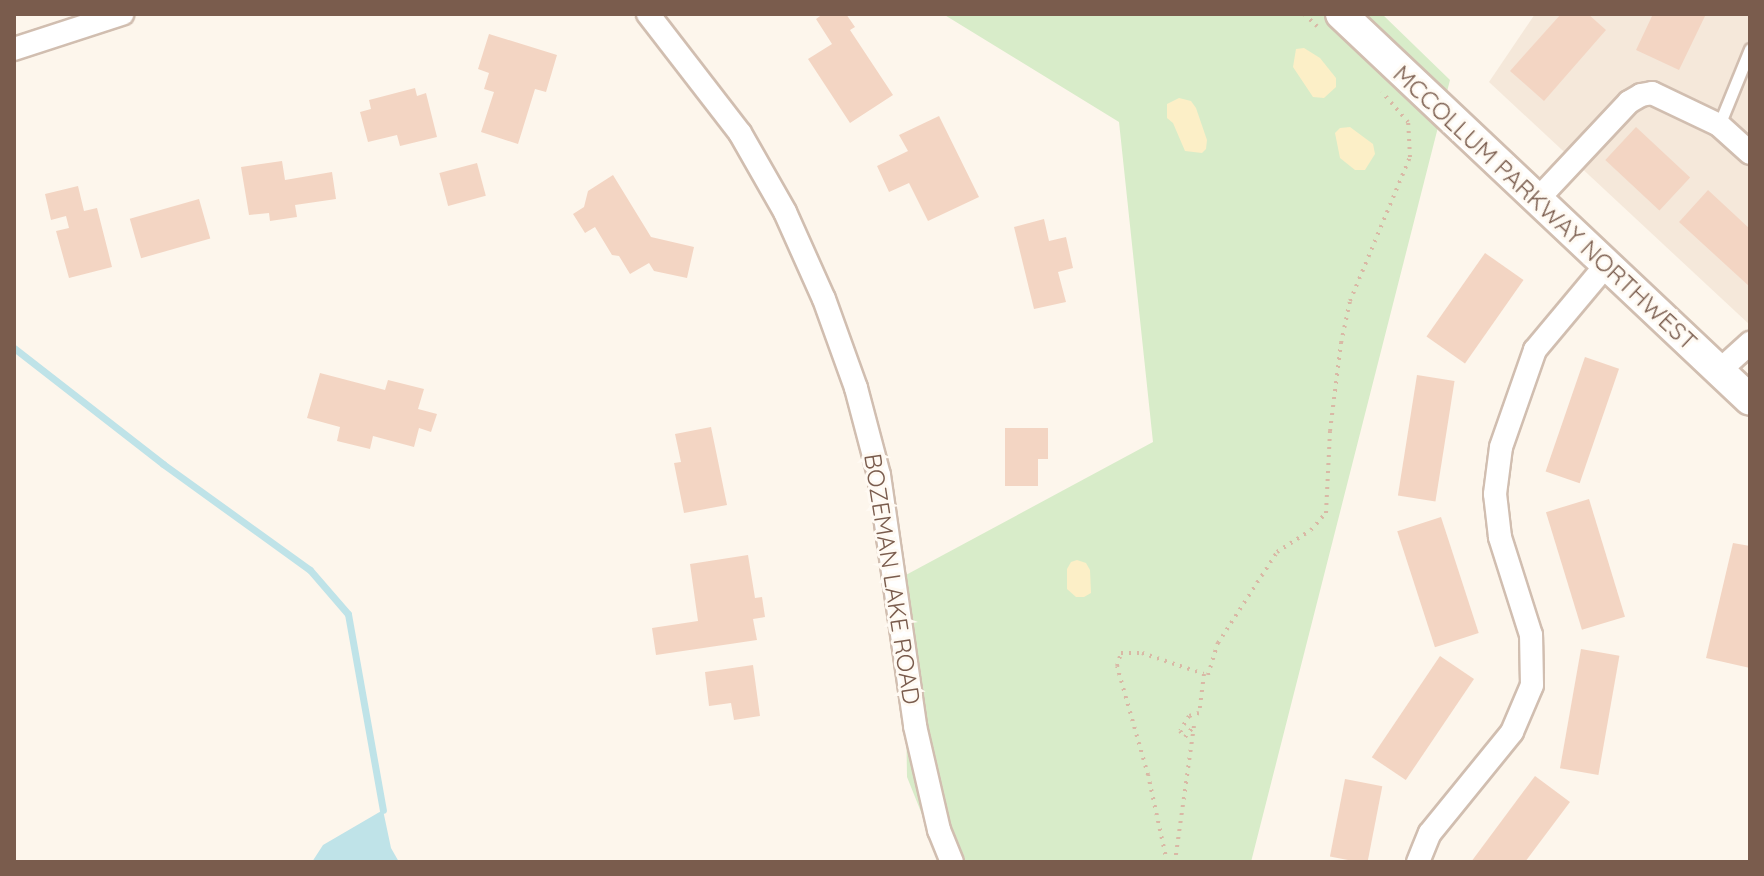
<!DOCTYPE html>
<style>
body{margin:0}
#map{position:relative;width:1764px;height:876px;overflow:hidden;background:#fdf6ec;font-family:Quicksand,sans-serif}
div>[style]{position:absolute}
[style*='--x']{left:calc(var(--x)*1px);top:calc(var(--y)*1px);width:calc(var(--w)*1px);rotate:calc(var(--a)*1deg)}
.residential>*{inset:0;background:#f5e8da}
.green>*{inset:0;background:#d8ecc9}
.sand>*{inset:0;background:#fcefc7}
.water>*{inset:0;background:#bfe3e8}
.stream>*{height:7px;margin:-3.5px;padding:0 3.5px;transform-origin:3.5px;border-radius:3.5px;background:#bfe3e8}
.building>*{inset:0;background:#f3d5c3;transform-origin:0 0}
.path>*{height:4px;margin-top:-2px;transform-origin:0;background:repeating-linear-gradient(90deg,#d9b8a5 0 2px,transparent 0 8px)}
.roads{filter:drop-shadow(2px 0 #d1beb0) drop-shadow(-2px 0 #d1beb0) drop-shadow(0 2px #d1beb0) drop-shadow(0 -2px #d1beb0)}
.lane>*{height:11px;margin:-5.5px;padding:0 5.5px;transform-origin:5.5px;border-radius:5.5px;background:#fff}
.street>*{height:22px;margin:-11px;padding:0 11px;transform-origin:11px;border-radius:11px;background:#fff}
.secondary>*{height:30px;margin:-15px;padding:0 15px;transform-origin:15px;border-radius:15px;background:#fff}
span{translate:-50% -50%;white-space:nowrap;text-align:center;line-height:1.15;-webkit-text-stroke:6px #fffaf3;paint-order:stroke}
.street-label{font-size:24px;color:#7a5c4d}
.frame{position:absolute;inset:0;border:16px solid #7a5c4d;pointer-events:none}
</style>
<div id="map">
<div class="residential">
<div style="clip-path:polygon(1535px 14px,1750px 14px,1750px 325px,1489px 82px)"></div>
</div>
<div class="green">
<div style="clip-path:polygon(943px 14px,1382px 14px,1450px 80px,1251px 862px,941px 862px,907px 777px,904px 576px,1153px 442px,1119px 122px)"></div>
</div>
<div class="sand">
<div style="clip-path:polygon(1304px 48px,1320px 58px,1336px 78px,1336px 87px,1324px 98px,1313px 97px,1293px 67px,1296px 49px)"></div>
<div style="clip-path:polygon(1179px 98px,1191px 101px,1196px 108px,1207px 140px,1206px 149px,1202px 153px,1185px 151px,1173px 123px,1167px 118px,1167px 104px)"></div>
<div style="clip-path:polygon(1350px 127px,1373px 144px,1375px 154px,1365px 170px,1355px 170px,1340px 158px,1335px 133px,1340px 128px)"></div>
<div style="clip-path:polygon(1077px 560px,1086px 563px,1090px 570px,1091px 593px,1084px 597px,1076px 597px,1067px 589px,1067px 569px,1071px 562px)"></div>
</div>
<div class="water">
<div style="clip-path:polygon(383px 810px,391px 848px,399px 862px,312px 862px,323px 845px)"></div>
</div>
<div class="stream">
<div style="--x:14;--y:348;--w:189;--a:37.9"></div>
<div style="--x:163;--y:464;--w:181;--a:35.8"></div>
<div style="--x:310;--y:570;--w:58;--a:49.2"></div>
<div style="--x:348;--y:614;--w:199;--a:79.9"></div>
</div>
<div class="building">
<div style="clip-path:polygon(823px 14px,846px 14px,855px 27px,850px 30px,893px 95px,850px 123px,808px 59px,832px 44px,816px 19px)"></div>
<div style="clip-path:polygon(1561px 14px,1588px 14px,1606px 30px,1544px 101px,1510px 71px)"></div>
<div style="clip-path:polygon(1653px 14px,1706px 14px,1679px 70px,1636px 50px)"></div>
<div style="clip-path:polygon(489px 34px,557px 55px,546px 92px,535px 89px,518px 144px,481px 132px,494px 92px,484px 89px,489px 73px,478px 69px)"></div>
<div style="clip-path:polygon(415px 88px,417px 96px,426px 93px,437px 137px,400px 146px,397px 135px,368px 142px,360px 112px,371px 109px,369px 100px)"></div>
<div style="clip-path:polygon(939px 116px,979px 197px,928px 221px,909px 183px,889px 192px,877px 166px,908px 151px,899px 135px)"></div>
<div style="left:1636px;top:127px;width:74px;height:45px;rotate:43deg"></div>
<div style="clip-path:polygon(282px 161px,285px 180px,332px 172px,336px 199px,295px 205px,297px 217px,270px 221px,269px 213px,249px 215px,241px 167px)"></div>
<div style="left:477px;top:163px;width:34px;height:39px;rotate:75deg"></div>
<div style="clip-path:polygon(613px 175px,651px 237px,694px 247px,687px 278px,654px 271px,649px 263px,630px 274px,619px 256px,612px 255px,595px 227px,585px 233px,573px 214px,584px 207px,588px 191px)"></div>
<div style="clip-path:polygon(78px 186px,84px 211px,97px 208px,112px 267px,69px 278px,56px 231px,69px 228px,66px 216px,51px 220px,45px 194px)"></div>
<div style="clip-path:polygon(1708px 190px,1750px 229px,1750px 287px,1679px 222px)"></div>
<div style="left:199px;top:199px;width:41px;height:72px;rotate:74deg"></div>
<div style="clip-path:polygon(1044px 219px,1049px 241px,1066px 237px,1073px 268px,1058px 272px,1066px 302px,1034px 309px,1014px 227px)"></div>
<div style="left:1485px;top:253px;width:47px;height:102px;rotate:35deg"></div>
<div style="left:1585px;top:357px;width:36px;height:121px;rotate:19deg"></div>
<div style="clip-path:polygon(320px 373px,385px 390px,388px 380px,424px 389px,418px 409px,437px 414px,431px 432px,419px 428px,414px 447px,373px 436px,370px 449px,337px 441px,340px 427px,307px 418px)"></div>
<div style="left:1417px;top:375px;width:38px;height:122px;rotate:9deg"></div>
<div style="clip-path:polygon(711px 427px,727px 505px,684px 513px,674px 463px,681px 462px,675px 434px)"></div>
<div style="clip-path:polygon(1005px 428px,1048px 428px,1048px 459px,1038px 459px,1038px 486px,1005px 486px)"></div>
<div style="left:1589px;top:499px;width:123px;height:45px;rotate:73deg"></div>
<div style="left:1441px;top:517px;width:122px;height:46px;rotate:72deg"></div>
<div style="clip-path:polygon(1733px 543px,1750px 546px,1750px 668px,1706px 658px)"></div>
<div style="clip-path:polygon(748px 555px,755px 598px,762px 597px,765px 617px,753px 619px,757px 640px,656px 655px,652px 628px,698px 621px,690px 564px)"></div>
<div style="left:1581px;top:649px;width:39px;height:121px;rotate:10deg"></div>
<div style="left:1440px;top:656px;width:41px;height:122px;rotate:34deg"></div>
<div style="clip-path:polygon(753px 665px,760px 716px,734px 720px,731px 703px,709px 706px,705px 672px)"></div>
<div style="clip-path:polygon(1535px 776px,1570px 802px,1525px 862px,1471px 862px)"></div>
<div style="left:1345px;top:779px;width:38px;height:79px;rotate:11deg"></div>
</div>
<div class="path">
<div style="--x:1304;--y:14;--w:18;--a:43"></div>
<div style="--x:1208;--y:675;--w:34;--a:-73"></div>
<div style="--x:1218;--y:643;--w:108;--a:-57"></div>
<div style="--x:1277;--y:552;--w:40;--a:-32.9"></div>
<div style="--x:1311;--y:530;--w:23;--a:-49"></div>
<div style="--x:1326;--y:513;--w:82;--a:-87.2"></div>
<div style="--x:1330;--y:431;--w:89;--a:-82.9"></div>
<div style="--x:1341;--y:343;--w:43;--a:-77.9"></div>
<div style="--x:1350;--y:301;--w:156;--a:-67.4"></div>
<div style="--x:1410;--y:157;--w:35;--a:-93"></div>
<div style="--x:1408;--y:122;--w:40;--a:-131"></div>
<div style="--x:1167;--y:862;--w:89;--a:-102.3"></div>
<div style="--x:1148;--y:775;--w:113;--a:-105.9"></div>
<div style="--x:1117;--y:666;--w:14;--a:-73"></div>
<div style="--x:1121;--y:653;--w:21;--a:0"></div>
<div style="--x:1142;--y:653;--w:65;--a:18.7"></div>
<div style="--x:1204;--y:674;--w:39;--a:97"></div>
<div style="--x:1199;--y:713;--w:10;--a:163"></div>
<div style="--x:1189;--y:716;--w:17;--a:121"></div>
<div style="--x:1180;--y:731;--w:8;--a:50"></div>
<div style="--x:1185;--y:737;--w:14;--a:-51"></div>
<div style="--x:1194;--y:726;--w:137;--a:98"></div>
</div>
<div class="roads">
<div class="lane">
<div style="--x:1719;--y:125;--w:82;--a:-67.8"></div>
</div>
<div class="street">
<div style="--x:648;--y:14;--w:150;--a:52.3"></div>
<div style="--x:740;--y:133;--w:91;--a:60.3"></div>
<div style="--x:785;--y:212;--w:95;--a:65.9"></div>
<div style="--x:824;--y:299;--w:95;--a:70.2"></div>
<div style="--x:856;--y:388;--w:90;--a:75.2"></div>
<div style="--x:879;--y:475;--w:254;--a:81.8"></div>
<div style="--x:915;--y:726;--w:107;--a:77"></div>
<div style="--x:939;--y:830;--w:35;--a:68"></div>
<div style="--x:14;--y:49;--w:114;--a:-18"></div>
<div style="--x:1537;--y:200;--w:134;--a:-46.8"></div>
<div style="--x:1629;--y:102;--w:14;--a:-30"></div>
<div style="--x:1641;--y:95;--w:11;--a:-10"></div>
<div style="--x:1652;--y:93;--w:74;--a:25.5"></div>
<div style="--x:1719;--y:125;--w:42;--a:42.1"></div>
<div style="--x:1719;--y:371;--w:42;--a:-42.1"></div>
<div style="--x:1418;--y:862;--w:31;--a:-68"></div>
<div style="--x:1430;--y:833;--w:130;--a:-50.9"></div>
<div style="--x:1512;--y:732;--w:51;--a:-66.9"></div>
<div style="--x:1532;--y:685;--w:50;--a:-91.1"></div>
<div style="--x:1531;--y:635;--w:103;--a:-107.6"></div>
<div style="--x:1500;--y:537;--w:43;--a:-96.6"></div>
<div style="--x:1495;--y:494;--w:47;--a:-82.7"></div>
<div style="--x:1501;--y:447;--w:103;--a:-70.7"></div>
<div style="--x:1535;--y:350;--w:111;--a:-50.1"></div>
</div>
<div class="secondary">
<div style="--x:1341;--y:14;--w:562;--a:43.34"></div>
</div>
</div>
<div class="street-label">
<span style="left:1545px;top:208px;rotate:43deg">MCCOLLUM PARKWAY NORTHWEST</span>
<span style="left:892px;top:579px;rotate:81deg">BOZEMAN LAKE ROAD</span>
</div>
<div class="frame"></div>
</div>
